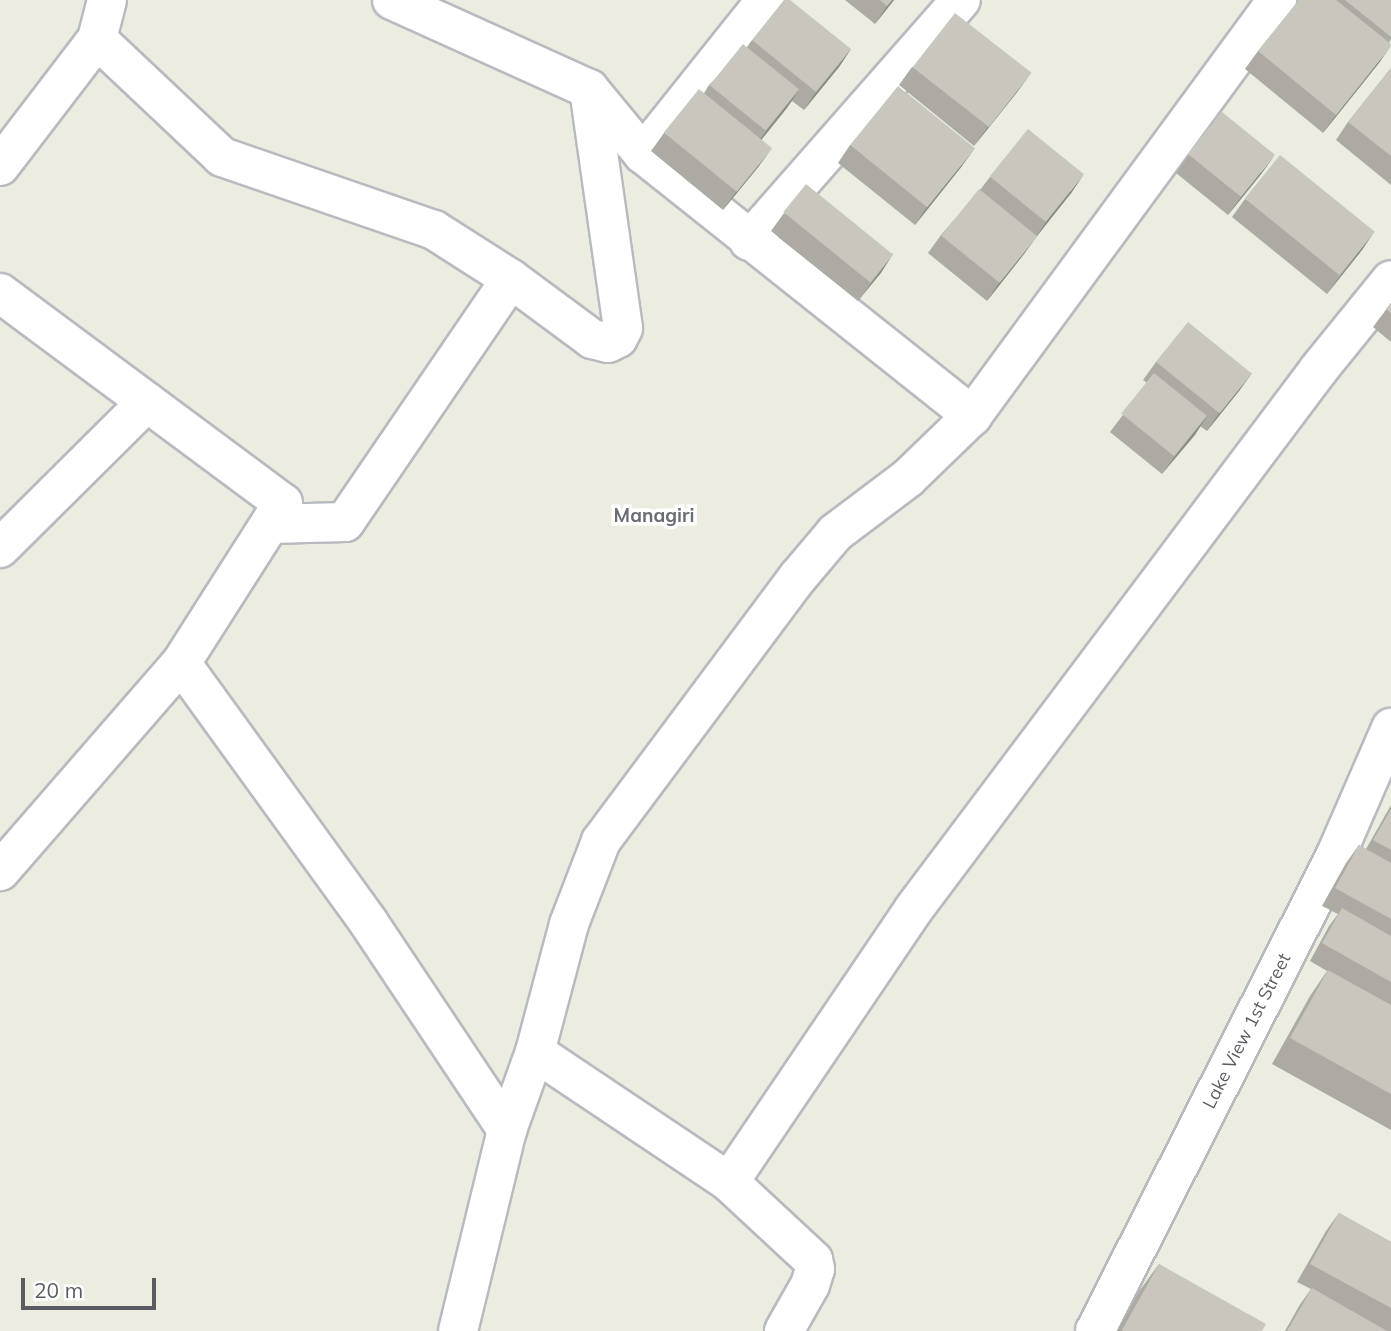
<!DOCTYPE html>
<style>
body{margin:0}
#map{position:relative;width:1391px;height:1331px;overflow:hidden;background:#edece0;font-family:Mulish,sans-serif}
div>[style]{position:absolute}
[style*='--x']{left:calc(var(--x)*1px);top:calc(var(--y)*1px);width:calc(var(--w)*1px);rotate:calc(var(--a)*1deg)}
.roads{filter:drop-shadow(2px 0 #b8bac0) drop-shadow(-2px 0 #b8bac0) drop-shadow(0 2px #b8bac0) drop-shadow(0 -2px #b8bac0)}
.minor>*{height:38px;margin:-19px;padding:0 19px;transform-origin:19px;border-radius:19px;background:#fff}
.wall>*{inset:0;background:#acaaa3}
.shaded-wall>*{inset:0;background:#8c8b84}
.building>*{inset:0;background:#c8c6bd;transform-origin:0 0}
span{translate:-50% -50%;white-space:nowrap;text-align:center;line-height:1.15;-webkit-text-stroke:7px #fff;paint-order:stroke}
.street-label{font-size:18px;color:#595c62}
.neighbourhood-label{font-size:19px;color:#6a6e74;font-weight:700}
.scale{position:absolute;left:21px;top:1278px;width:135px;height:32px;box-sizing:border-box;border:4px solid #595c62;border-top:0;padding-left:9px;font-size:21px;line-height:24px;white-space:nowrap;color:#595c62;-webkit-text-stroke:5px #fff;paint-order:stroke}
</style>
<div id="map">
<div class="roads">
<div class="minor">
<div style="--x:392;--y:0;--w:216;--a:24.3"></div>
<div style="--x:589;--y:89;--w:85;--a:50.3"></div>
<div style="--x:643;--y:154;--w:421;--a:38.5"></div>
<div style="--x:97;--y:39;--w:172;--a:43.3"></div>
<div style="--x:222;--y:157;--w:224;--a:19"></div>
<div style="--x:434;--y:230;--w:91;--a:32.5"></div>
<div style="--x:643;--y:154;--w:197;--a:-51.4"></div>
<div style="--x:0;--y:166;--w:160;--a:-52.6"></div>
<div style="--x:97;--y:39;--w:40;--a:-75.6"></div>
<div style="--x:749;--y:241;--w:321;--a:-48.7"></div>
<div style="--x:0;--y:293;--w:352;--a:36.6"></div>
<div style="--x:283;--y:503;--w:190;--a:122.5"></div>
<div style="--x:181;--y:663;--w:276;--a:131"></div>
<div style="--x:270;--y:524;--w:75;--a:-1.5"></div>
<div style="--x:345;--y:522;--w:294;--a:-55.7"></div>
<div style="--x:511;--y:279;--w:101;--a:36.5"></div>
<div style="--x:592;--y:339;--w:16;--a:14"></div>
<div style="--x:608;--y:343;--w:11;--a:-27"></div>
<div style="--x:618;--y:338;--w:11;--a:-63"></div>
<div style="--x:623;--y:328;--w:241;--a:-98.1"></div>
<div style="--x:0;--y:548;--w:207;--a:-44.8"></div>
<div style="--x:181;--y:663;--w:321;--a:54.1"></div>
<div style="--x:369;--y:923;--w:249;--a:56.3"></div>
<div style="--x:507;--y:1130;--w:207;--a:103.7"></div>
<div style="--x:535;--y:1052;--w:234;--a:33.8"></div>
<div style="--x:729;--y:1182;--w:115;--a:42.9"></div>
<div style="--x:813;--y:1260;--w:9;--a:77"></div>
<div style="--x:815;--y:1269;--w:17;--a:107"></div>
<div style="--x:810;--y:1285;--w:53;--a:119.5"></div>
<div style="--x:507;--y:1130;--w:83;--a:-70.3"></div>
<div style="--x:535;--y:1052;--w:132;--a:-75.1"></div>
<div style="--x:569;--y:924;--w:89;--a:-68.9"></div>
<div style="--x:601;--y:841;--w:329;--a:-53.3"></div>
<div style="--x:798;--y:577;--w:57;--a:-49.9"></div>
<div style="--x:835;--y:533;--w:91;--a:-37"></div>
<div style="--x:908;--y:478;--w:89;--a:-44.1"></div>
<div style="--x:972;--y:416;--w:516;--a:-53.75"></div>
<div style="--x:729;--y:1182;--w:328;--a:-55.9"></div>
<div style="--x:913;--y:910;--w:676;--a:-53.11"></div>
<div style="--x:1319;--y:369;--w:114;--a:-51"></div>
<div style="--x:1095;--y:1331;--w:531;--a:-63.15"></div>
<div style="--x:1335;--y:857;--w:141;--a:-66.5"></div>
</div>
</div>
<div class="wall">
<div style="clip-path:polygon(845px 0,894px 0,875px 24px)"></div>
<div style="clip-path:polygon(1299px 0,1391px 0,1391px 39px,1379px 63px,1323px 133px,1245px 69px,1258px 51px)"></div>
<div style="clip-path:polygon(752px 40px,851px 49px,839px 67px,804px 110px,792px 101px,761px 140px,759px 166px,723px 210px,651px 151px,664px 133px,704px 93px,709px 85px,747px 47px)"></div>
<div style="clip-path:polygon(912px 67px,1018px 91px,974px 146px,899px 85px)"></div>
<div style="clip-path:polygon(1391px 68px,1391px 185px,1336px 140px,1348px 122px)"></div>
<div style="clip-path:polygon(850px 145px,962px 166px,915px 225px,838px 163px)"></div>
<div style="clip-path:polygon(1189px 155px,1262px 173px,1228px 215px,1176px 173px)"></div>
<div style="clip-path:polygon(990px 177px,1072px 192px,1037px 236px,1024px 254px,987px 301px,928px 253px,941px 235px,980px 190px)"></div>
<div style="clip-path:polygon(1245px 199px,1374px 232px,1362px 250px,1327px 294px,1232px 217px)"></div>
<div style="clip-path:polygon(784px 213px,893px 254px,858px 301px,771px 231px)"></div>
<div style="clip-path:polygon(1391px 303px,1391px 342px,1373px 327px)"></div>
<div style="clip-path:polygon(1156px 362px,1252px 373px,1239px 391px,1207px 431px,1200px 426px,1162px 474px,1110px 432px,1147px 383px,1143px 380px)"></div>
<div style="clip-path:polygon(1391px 805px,1391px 1130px,1272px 1064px,1310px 996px,1327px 971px,1310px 961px,1329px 926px,1338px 914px,1322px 906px,1346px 863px,1359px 845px,1366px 849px)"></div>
<div style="clip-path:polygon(1339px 1213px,1391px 1242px,1391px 1331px,1285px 1331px,1299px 1306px,1311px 1289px,1297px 1282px,1326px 1231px)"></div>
<div style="clip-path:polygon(1159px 1264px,1262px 1331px,1117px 1331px,1140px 1290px)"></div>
</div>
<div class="shaded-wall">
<div style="clip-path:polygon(892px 0,894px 0,875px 24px,887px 6px)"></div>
<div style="clip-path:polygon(1391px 46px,1379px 63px,1323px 133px,1336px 115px)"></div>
<div style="clip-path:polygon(851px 49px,839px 67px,804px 110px,816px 92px)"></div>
<div style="clip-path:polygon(1031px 73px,1018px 91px,974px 146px,987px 128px)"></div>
<div style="clip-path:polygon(799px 90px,787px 108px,754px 149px,766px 131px)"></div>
<div style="clip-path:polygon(772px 148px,759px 166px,723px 210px,736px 192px)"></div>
<div style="clip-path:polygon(975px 148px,962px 166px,915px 225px,927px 207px)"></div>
<div style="clip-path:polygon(1275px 155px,1262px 173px,1228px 215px,1241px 197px)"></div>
<div style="clip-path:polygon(1084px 174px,1072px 192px,1033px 241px,1046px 222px)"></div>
<div style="clip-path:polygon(1374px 232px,1362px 250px,1327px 294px,1340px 276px)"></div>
<div style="clip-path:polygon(1037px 236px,1024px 254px,987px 301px,999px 283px)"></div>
<div style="clip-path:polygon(893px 254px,881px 273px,858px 301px,871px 283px)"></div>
<div style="clip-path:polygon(1252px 373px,1239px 391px,1207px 431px,1219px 413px)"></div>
<div style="clip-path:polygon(1207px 416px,1195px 435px,1162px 474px,1175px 456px)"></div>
</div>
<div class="building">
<div style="clip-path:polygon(784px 0,790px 0,851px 49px,816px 92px,752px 40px)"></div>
<div style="clip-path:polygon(880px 0,892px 0,887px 6px)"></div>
<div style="clip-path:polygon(1299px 0,1336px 0,1391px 44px,1391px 46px,1336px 115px,1258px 51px)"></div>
<div style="clip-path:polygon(1345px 0,1391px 0,1391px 37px)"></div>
<div style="left:955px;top:13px;width:97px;height:69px;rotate:38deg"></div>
<div style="left:743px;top:44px;width:72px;height:53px;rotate:39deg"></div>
<div style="clip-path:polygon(1391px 68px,1391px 156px,1348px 122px)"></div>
<div style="left:898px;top:86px;width:99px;height:76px;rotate:39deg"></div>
<div style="left:699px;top:89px;width:94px;height:56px;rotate:39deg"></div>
<div style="left:1222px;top:112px;width:68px;height:54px;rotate:39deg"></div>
<div style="left:1028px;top:129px;width:72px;height:61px;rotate:39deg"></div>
<div style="left:1280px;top:155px;width:122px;height:56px;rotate:39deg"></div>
<div style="left:806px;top:184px;width:112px;height:36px;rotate:39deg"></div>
<div style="left:979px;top:189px;width:75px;height:60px;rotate:39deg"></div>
<div style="clip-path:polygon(1391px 303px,1391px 313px,1386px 309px)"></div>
<div style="left:1188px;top:322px;width:82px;height:51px;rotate:39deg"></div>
<div style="left:1154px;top:373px;width:68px;height:52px;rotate:39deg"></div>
<div style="clip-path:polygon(1391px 809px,1391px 850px,1373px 840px)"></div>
<div style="clip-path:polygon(1359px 845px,1391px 863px,1391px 919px,1335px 888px)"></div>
<div style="clip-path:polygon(1342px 908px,1391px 936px,1391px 982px,1322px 943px)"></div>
<div style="clip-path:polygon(1328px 970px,1391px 1005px,1391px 1094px,1290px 1038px)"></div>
<div style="clip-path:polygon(1339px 1213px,1391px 1242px,1391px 1308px,1310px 1264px)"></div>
<div style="clip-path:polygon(1159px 1264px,1266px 1324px,1262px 1331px,1123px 1331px,1122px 1330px)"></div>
<div style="clip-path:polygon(1312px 1288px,1387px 1331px,1287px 1331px)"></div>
</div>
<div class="street-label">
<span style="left:1247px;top:1031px;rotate:-63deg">Lake View 1st Street</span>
</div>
<div class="neighbourhood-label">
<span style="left:654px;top:516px">Managiri</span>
</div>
<div class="scale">20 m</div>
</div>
